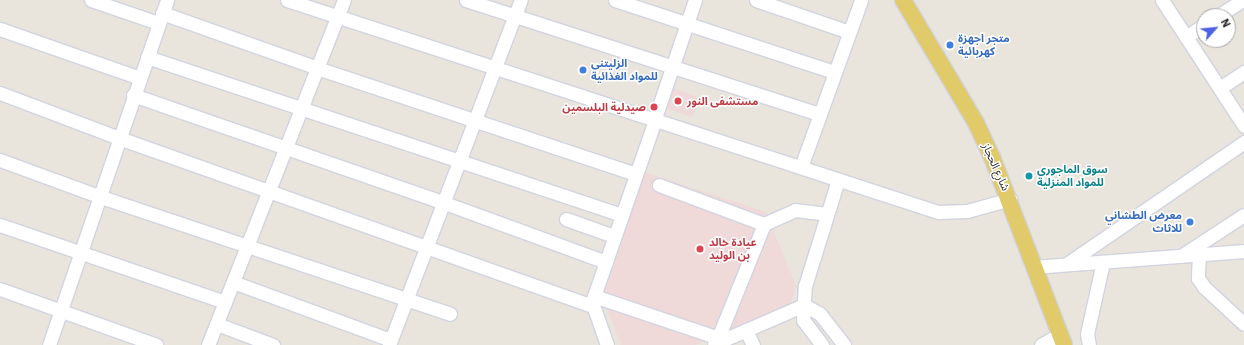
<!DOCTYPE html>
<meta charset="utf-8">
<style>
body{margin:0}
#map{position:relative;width:1244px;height:345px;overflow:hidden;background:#e9e4dc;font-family:"IBM Plex Sans","Noto Sans Arabic",sans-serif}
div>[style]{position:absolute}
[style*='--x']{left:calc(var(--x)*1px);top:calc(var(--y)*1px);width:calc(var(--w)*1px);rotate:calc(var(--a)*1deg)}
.medical>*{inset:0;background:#efdad9;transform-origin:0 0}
.roads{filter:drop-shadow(1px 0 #d1d3e0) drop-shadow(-1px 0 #d1d3e0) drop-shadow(0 1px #d1d3e0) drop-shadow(0 -1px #d1d3e0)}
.minor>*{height:13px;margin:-6.5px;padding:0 6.5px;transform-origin:6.5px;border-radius:6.5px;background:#fff}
.major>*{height:16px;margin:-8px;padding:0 8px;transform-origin:8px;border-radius:8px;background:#e0ca6a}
.dots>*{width:11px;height:11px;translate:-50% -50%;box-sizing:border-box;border:2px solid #fff;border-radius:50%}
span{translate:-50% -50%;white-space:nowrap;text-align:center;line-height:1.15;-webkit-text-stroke:3px #fff;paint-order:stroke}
.shop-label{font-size:11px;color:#366cbe;font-weight:700}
.left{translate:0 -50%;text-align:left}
.right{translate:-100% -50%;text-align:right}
.health-label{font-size:11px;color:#be3a42;font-weight:700}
.street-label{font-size:11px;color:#282828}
.culture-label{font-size:11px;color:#0d838f;font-weight:700}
.north{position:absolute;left:1196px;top:8px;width:40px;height:40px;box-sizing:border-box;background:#fff;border:1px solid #a9a9a9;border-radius:50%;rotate:63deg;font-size:11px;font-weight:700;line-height:16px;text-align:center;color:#282828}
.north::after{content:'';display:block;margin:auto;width:14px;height:18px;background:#4d61e5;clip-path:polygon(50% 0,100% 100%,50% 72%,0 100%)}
</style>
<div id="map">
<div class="medical">
<div style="left:662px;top:84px;width:40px;height:21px;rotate:20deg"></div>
<div style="clip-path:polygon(644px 172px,766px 212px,796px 286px,789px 309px,695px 345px,621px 345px,603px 298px)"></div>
</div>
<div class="roads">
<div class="minor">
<div style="--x:91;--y:0;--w:71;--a:18.9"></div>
<div style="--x:287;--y:0;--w:685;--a:18.04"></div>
<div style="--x:938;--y:212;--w:29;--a:-2"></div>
<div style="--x:967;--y:211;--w:45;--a:-15.6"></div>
<div style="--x:466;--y:0;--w:371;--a:17.9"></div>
<div style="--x:615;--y:0;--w:231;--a:18.2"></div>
<div style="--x:756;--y:0;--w:98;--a:19"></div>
<div style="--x:1162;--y:0;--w:150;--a:56.9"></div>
<div style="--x:162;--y:13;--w:164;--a:19.5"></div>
<div style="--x:317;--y:68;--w:335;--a:18.4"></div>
<div style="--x:1218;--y:16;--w:30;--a:-33"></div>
<div style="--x:0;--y:29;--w:148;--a:19.3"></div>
<div style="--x:1186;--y:37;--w:22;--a:-34"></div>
<div style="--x:147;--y:57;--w:500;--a:18.4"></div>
<div style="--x:1220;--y:88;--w:29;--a:-34"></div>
<div style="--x:0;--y:93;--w:127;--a:20.7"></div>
<div style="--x:119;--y:138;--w:502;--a:19.55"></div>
<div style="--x:133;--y:95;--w:327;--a:19.1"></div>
<div style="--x:442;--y:202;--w:175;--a:20.1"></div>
<div style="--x:655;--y:118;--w:125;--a:-71.3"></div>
<div style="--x:0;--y:160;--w:108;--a:20.1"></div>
<div style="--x:101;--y:197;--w:368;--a:18.5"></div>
<div style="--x:801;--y:167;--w:177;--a:-70.2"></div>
<div style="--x:659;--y:185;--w:112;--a:20.4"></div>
<div style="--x:566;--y:219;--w:51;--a:19.5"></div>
<div style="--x:0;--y:225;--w:238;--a:18.9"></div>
<div style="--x:1181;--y:256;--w:75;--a:-33.1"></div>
<div style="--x:1199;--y:256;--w:22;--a:93"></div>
<div style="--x:1198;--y:278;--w:11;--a:56"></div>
<div style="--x:1204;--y:287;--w:54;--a:42.8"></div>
<div style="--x:1068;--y:263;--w:214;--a:-34.5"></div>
<div style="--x:1033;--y:267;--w:212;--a:-4.3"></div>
<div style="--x:233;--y:282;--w:168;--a:20.2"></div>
<div style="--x:0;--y:289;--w:166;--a:19.7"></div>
<div style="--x:594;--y:296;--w:132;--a:18.6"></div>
<div style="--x:804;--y:305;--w:18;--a:29"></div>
<div style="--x:820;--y:314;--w:39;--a:52"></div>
<div style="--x:217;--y:324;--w:60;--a:20.6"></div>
<div style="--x:746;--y:330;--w:17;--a:65"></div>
<div style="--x:716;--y:343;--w:128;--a:-68"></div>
<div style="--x:764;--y:224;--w:34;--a:-24"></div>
<div style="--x:795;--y:210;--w:32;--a:7"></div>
<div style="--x:714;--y:344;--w:98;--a:-23.4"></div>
<div style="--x:49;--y:345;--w:365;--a:-71.1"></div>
<div style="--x:208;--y:345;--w:371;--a:-68.5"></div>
<div style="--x:389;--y:345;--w:369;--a:-69.1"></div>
<div style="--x:607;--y:345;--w:46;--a:-109.2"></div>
<div style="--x:592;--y:302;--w:186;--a:-70.9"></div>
<div style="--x:822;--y:345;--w:31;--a:-127"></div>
<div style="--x:803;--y:320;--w:34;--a:-87"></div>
<div style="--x:805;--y:286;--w:111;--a:-72.7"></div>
<div style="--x:1041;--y:345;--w:22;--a:-30"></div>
<div style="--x:1089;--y:345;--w:11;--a:-100"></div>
<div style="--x:1087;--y:334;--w:74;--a:-77.5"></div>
</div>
<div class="major">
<div style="--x:903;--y:0;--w:143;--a:59.3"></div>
<div style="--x:976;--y:123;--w:38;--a:65"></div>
<div style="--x:992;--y:157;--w:201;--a:69"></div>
</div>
</div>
<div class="dots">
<div style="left:950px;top:45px;background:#3f7fe0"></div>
<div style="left:583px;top:70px;background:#3f7fe0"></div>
<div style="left:678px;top:101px;background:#e0444e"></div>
<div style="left:654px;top:107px;background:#e0444e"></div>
<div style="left:1029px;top:176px;background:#0f9aa8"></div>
<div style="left:1190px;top:222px;background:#3f7fe0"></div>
<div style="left:700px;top:249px;background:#e0444e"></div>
</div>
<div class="shop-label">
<span class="left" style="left:958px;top:45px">متجر اجهزة<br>كهربائية</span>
<span class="left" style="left:591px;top:70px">الزليتني<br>للمواد الغذائية</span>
<span class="right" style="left:1182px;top:222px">معرض الطشاني<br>للاثاث</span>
</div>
<div class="health-label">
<span class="left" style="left:687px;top:101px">مستشفى النور</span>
<span class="right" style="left:646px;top:107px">صيدلية البلسمين</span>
<span class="left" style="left:709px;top:249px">عيادة خالد<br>بن الوليد</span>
</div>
<div class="street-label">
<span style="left:996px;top:167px;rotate:66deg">شارع الحجاز</span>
</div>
<div class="culture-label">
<span class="left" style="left:1037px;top:176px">سوق الماجوري<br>للمواد المنزلية</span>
</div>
<div class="north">N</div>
</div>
